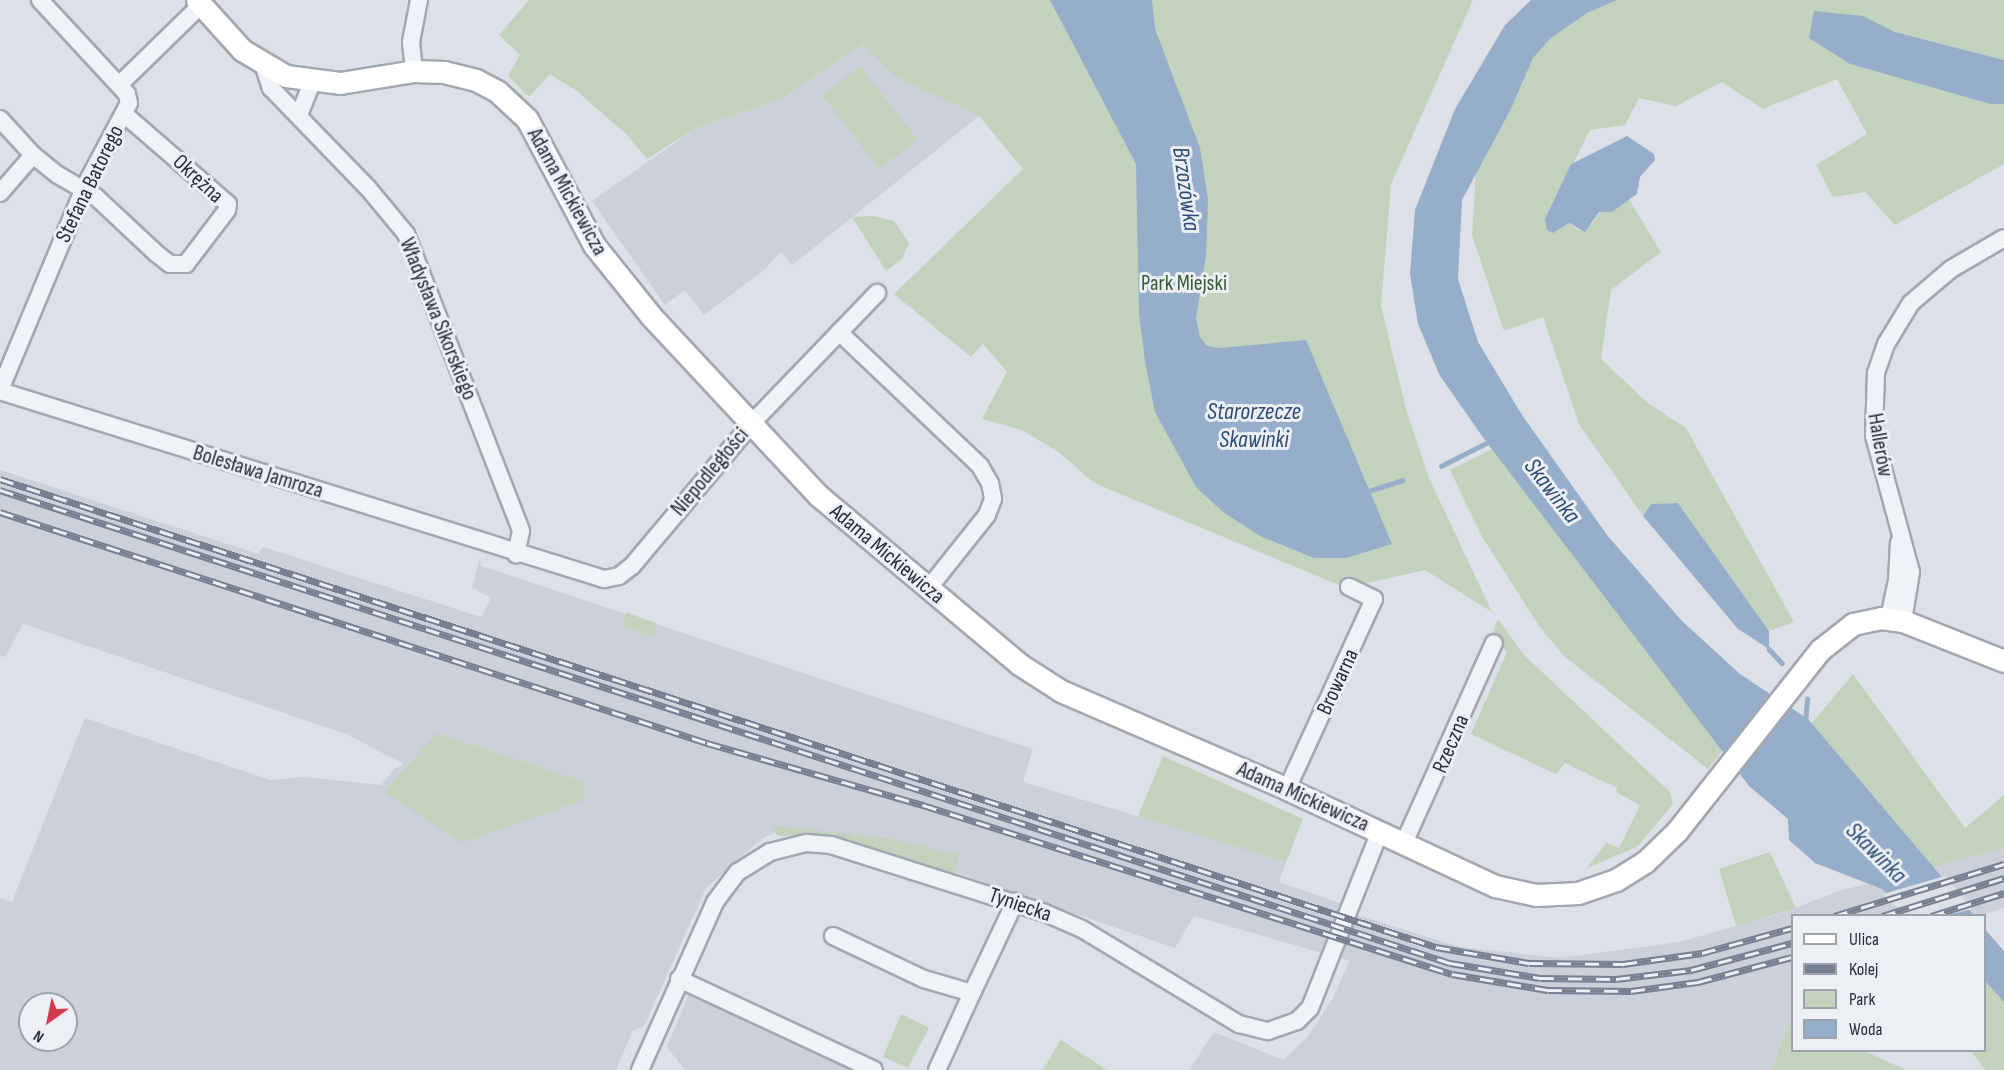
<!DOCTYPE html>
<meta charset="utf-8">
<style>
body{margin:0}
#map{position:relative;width:2004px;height:1070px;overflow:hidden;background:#dde1e7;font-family:"Sofia Sans Condensed",sans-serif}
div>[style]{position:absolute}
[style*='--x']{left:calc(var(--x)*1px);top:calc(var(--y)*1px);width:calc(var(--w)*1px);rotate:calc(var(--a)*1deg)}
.built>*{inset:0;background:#cbd0d9}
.green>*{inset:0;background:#c2d2bd;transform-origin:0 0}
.water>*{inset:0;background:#96aec9}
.pier>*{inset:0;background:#dde1e7}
.stream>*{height:4.5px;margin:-2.25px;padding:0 2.25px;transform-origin:2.25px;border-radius:2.25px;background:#96aec9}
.roads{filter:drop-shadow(2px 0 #a2a8b1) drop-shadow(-2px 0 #a2a8b1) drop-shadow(0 2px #a2a8b1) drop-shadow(0 -2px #a2a8b1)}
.minor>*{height:16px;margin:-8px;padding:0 8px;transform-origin:8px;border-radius:8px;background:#eff2f6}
.major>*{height:21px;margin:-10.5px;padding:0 10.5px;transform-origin:10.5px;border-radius:10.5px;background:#fff}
.rail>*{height:7px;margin-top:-3.5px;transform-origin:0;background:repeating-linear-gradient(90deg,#ecf0f5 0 14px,#768091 0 28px);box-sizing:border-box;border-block:2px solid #768091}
span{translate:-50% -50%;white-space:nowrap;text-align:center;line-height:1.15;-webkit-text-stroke:6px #ecf0f5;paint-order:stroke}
.street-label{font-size:22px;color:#262e3e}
.park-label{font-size:22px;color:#395b32}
.water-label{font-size:24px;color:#2e4c74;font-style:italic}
.legend{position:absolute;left:1791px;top:914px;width:195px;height:138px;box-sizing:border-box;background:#ecf0f5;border:2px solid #9da2ac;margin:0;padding:8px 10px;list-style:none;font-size:18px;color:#262e3e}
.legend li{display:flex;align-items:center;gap:12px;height:30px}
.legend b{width:30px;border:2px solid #9da2ac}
.north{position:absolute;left:18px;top:992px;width:60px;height:60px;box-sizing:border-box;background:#ecf0f5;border:2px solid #9da2ac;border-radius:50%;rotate:213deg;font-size:16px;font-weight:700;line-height:24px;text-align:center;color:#262e3e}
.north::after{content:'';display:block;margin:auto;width:21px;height:27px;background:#d33b4f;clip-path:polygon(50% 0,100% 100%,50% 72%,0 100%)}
</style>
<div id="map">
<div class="built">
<div style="clip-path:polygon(863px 44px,895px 77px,979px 116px,792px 265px,781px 252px,763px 271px,704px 315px,685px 290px,665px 305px,592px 201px,696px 128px,780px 100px)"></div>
<div style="clip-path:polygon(evenodd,0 470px,258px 554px,263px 547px,481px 617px,491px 598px,472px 588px,480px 558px,481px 566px,1033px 749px,1023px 782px,1269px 855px,1286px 862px,1279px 882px,1359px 910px,1357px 915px,1460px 947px,1560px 958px,1679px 942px,1782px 913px,1839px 891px,2004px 849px,2004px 908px,1978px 916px,1792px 916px,1792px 1014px,1771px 1070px,1189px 1070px,1214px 1032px,1283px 1060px,1307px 1038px,1333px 998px,1350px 961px,1194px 916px,1175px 948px,847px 835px,781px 830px,763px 838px,706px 888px,644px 1026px,633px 1030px,616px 1070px,0 1070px,0 898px,12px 902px,85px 718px,270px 780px,304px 777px,381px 785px,394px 769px,404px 764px,346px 734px,23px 624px,5px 657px,0 656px,0 470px,30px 1004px,66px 1004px,66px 1040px,30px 1040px,30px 1004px)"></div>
<div style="clip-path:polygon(689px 994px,851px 1070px,685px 1070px,667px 1047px)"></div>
</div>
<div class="green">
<div style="clip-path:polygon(529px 0,1473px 0,1391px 184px,1381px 306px,1406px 409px,1429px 478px,1492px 612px,1425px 570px,1346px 588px,1094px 483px,1060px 453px,1022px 430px,982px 419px,1007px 372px,983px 344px,971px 357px,894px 294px,1023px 169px,979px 116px,895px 77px,863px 44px,780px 100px,696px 128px,647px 159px,627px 135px,577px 91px,550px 74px,529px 97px,508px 76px,520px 55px,499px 35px)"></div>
<div style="clip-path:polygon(1617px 0,2004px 0,2004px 60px,1895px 32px,1863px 16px,1850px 64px,1990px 104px,2004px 104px,2004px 164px,1895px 225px,1865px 192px,1833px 197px,1816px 165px,1867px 134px,1837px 79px,1763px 109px,1722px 82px,1676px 106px,1639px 98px,1625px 125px,1590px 130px,1545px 219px,1569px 223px,1578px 230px,1592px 224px,1600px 212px,1612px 212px,1628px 198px,1661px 252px,1611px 290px,1601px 359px,1649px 404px,1686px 428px,1794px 622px,1769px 631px,1678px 503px,1651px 504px,1643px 516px,1579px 424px,1543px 317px,1504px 331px,1472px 235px,1476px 169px,1511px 109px,1533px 58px,1551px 38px,1587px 13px)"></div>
<div style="left:860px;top:66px;width:93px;height:48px;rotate:52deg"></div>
<div style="clip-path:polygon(873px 216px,894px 221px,909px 243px,902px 259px,886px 271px,852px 217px)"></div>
<div style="clip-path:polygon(1492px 449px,1723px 750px,1708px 769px,1565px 657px,1539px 626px,1481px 535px,1450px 470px)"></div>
<div style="clip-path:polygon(626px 612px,655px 623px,657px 637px,622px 626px)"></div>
<div style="clip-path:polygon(1498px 619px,1525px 656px,1670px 792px,1673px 804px,1637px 847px,1587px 868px,1606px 843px,1619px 848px,1640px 805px,1616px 792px,1617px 788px,1565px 763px,1556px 774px,1471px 734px,1507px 652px,1491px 636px)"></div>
<div style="clip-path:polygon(1853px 674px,1965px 828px,2004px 795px,2004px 849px,1933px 867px,1811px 724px)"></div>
<div style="clip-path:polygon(437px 733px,585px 782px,583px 800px,462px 843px,384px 792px)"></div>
<div style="clip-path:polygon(1163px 756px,1303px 819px,1286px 862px,1138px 816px)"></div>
<div style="clip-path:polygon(772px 825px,892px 839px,958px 855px,955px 874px,860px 844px,816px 836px,777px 836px)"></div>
<div style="clip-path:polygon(1770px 852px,1796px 908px,1736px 926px,1719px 869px)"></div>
<div style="clip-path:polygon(1985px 981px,2004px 1002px,2004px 1070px,1985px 1070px,1971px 1051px,1984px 1050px)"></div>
<div style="clip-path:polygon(901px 1014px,929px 1028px,908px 1068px,883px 1057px)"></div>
<div style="clip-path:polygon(1792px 1015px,1792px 1050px,1865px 1051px,1906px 1070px,1771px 1070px)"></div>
<div style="clip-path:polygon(1061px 1039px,1061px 1040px,1107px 1070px,1043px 1070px)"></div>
</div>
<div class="water">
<div style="clip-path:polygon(1050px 0,1152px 0,1155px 29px,1200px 148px,1208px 199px,1206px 256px,1196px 318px,1200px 337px,1207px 346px,1220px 348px,1306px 340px,1392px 544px,1346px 558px,1314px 558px,1260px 536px,1223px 512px,1196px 487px,1155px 412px,1145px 361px,1139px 313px,1136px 164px)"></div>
<div style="clip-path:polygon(1531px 0,1617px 0,1587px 13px,1551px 38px,1533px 58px,1511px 109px,1462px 200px,1458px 279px,1478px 342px,1522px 415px,1607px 535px,1682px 621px,1740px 674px,1808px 719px,1974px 915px,1910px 915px,1882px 889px,1815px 863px,1789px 840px,1788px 819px,1749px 786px,1487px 443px,1440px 376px,1418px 324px,1410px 274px,1415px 210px,1455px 109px,1505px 25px)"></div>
<div style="clip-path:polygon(1814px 11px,1863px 16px,1895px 32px,2004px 60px,2004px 104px,1990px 104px,1850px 64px,1809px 38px)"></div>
<div style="clip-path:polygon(1627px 136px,1654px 154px,1655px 160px,1640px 177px,1637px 194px,1612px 212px,1599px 212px,1585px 232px,1569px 223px,1553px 233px,1547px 230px,1545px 219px,1571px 164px)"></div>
<div style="clip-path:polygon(1678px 503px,1769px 631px,1769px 649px,1738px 629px,1643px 516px,1651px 504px)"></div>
<div style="clip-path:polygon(1984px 928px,2004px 951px,2004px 1002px,1985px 981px)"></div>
</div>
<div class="pier">
<div style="clip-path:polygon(1945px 876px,1972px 909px,1948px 915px,1906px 916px,1883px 894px)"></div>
</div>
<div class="stream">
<div style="--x:1441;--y:466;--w:57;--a:-27"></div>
<div style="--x:1366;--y:492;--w:38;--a:-18"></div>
<div style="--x:1769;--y:649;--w:19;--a:47"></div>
<div style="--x:1805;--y:723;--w:24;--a:-85"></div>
</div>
<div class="roads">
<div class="minor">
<div style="--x:264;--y:67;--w:22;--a:72"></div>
<div style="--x:271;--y:88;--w:139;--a:45.9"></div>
<div style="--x:368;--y:188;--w:60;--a:50.4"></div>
<div style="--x:406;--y:234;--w:318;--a:68.8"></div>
<div style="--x:521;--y:531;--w:24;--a:102"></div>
<div style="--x:414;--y:71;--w:29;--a:-96"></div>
<div style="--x:411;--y:42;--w:43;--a:-79.2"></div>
<div style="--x:119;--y:85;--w:115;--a:-44.3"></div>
<div style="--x:299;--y:115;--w:35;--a:-68"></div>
<div style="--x:0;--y:119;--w:49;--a:47.5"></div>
<div style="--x:33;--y:155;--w:32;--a:39"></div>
<div style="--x:58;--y:175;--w:44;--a:30.1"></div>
<div style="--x:96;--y:197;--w:83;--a:43.1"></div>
<div style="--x:157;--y:254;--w:16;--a:38"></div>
<div style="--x:170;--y:264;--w:16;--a:0"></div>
<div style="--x:186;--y:264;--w:68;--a:-52.8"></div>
<div style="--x:227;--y:210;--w:6;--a:-81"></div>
<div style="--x:228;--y:204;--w:138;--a:-139.1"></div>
<div style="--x:0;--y:193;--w:50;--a:-49"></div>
<div style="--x:839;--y:332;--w:195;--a:43.5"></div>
<div style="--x:980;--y:466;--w:20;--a:60"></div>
<div style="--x:990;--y:483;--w:16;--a:79"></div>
<div style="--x:993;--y:499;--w:17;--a:111"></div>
<div style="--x:987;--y:515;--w:95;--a:128.6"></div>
<div style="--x:0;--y:390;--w:219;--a:-67.4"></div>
<div style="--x:84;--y:188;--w:96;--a:-62.1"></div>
<div style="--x:129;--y:103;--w:9;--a:-103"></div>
<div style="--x:127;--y:94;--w:128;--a:-132.8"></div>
<div style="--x:0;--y:391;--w:633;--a:17.29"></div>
<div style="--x:604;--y:579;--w:15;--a:-11"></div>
<div style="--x:619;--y:576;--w:16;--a:-38"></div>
<div style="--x:632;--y:566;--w:185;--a:-50"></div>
<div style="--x:751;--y:424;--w:182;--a:-46.1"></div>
<div style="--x:1889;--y:618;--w:39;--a:-78"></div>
<div style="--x:1897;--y:580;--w:38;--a:-87"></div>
<div style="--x:1903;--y:621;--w:50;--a:-80.7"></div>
<div style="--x:1911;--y:572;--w:141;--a:-105.2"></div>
<div style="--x:1874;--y:436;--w:63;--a:-88.2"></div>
<div style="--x:1876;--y:373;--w:31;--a:-71"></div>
<div style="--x:1886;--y:344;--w:48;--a:-58.6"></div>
<div style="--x:1911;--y:303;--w:52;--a:-40.4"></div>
<div style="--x:1951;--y:269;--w:61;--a:-30.3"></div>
<div style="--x:1287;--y:789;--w:209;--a:-65.4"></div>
<div style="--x:1374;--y:599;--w:28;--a:-154"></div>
<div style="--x:1404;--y:843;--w:219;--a:-65.8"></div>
<div style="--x:833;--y:936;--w:101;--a:25.3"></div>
<div style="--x:924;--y:979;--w:50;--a:16.3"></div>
<div style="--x:972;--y:993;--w:85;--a:114.4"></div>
<div style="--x:679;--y:979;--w:215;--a:25"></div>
<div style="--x:972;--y:993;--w:101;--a:-64.7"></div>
<div style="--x:640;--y:1070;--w:184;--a:-65.9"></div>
<div style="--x:715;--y:902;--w:38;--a:-53"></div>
<div style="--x:738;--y:872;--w:38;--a:-32"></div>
<div style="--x:770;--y:852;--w:38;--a:-14"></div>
<div style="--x:807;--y:843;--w:24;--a:5"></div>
<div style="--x:831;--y:845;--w:225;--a:17.6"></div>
<div style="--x:1045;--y:913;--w:40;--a:23.4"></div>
<div style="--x:1082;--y:929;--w:184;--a:31.2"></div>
<div style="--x:1239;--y:1024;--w:30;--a:14"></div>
<div style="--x:1268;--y:1031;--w:31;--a:-19"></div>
<div style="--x:1297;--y:1021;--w:18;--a:-45"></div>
<div style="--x:1310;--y:1008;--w:190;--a:-68.4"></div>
</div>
<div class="major">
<div style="--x:197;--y:0;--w:67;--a:48"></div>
<div style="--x:242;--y:50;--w:51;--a:30.6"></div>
<div style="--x:286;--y:76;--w:54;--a:7.4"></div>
<div style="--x:340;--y:83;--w:75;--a:-9.2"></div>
<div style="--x:414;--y:71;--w:30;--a:2"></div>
<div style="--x:444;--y:72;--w:33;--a:14"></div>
<div style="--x:476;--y:80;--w:24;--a:28"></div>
<div style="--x:497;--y:91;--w:41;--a:43"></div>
<div style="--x:527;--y:119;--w:143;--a:62"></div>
<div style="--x:594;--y:245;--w:91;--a:51.2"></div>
<div style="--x:651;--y:316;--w:246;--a:47"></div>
<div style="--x:819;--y:496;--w:261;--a:40"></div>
<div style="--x:1019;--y:664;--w:50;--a:32.7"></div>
<div style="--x:1061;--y:691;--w:246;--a:23.4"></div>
<div style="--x:1287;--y:789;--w:230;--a:25"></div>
<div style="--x:1495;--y:886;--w:42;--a:12.4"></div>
<div style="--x:1536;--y:895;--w:42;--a:-2.7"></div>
<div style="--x:1578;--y:893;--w:40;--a:-18.9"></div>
<div style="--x:1616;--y:880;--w:34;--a:-32"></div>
<div style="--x:1645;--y:862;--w:45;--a:-44.1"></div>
<div style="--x:1677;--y:831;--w:231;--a:-51.7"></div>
<div style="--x:1820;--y:650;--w:42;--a:-38.2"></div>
<div style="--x:1853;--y:624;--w:29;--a:-12"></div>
<div style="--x:1881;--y:618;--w:22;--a:8"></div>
<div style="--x:1903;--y:621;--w:109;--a:21.6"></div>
</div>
</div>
<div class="rail">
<div style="--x:0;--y:479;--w:1510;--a:18.05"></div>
<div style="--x:1436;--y:947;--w:94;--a:9.8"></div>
<div style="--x:1529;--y:963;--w:94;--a:0.6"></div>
<div style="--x:1623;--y:964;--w:80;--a:-7.9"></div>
<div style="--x:1702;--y:953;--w:93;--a:-15.5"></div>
<div style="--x:0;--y:490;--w:1525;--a:18.07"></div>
<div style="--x:1450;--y:963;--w:91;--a:9.5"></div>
<div style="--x:1540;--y:978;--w:76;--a:0.8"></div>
<div style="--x:1616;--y:979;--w:76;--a:-6.8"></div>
<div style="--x:1691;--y:970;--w:105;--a:-15"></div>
<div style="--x:0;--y:512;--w:744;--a:18.09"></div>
<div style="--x:707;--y:743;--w:225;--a:16"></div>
<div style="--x:923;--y:805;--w:555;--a:17.72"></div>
<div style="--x:1452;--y:974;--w:97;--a:9.5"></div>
<div style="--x:1548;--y:990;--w:83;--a:0.7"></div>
<div style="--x:1631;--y:991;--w:68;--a:-7.7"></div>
<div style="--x:1698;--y:982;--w:97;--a:-14.9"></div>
<div style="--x:1834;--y:916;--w:178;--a:-17"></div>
<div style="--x:1882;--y:916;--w:128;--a:-17.3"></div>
<div style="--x:1931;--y:916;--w:77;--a:-17.5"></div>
</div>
<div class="street-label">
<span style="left:198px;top:179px;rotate:43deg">Okrężna</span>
<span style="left:90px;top:184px;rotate:-64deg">Stefana Batorego</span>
<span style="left:567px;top:192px;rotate:61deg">Adama Mickiewicza</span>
<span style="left:438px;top:319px;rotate:68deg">Władysława Sikorskiego</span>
<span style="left:1880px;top:445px;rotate:80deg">Hallerów</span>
<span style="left:258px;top:472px;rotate:17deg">Bolesława Jamroza</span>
<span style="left:710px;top:472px;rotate:-50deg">Niepodległości</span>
<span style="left:887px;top:554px;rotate:40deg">Adama Mickiewicza</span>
<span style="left:1338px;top:682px;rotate:-65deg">Browarna</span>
<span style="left:1451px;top:744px;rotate:-67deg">Rzeczna</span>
<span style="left:1303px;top:797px;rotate:24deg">Adama Mickiewicza</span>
<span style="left:1020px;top:905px;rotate:19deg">Tyniecka</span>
</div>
<div class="park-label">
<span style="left:1184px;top:284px">Park Miejski</span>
</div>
<div class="water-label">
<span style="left:1186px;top:189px;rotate:82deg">Brzozówka</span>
<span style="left:1254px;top:426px">Starorzecze<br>Skawinki</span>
<span style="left:1552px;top:491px;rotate:52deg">Skawinka</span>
<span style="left:1876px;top:853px;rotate:45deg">Skawinka</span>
</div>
<ul class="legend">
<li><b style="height:8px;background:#fff"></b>Ulica</li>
<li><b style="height:8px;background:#768091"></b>Kolej</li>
<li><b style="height:16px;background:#c2d2bd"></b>Park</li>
<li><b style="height:16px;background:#96aec9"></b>Woda</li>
</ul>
<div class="north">N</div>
</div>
